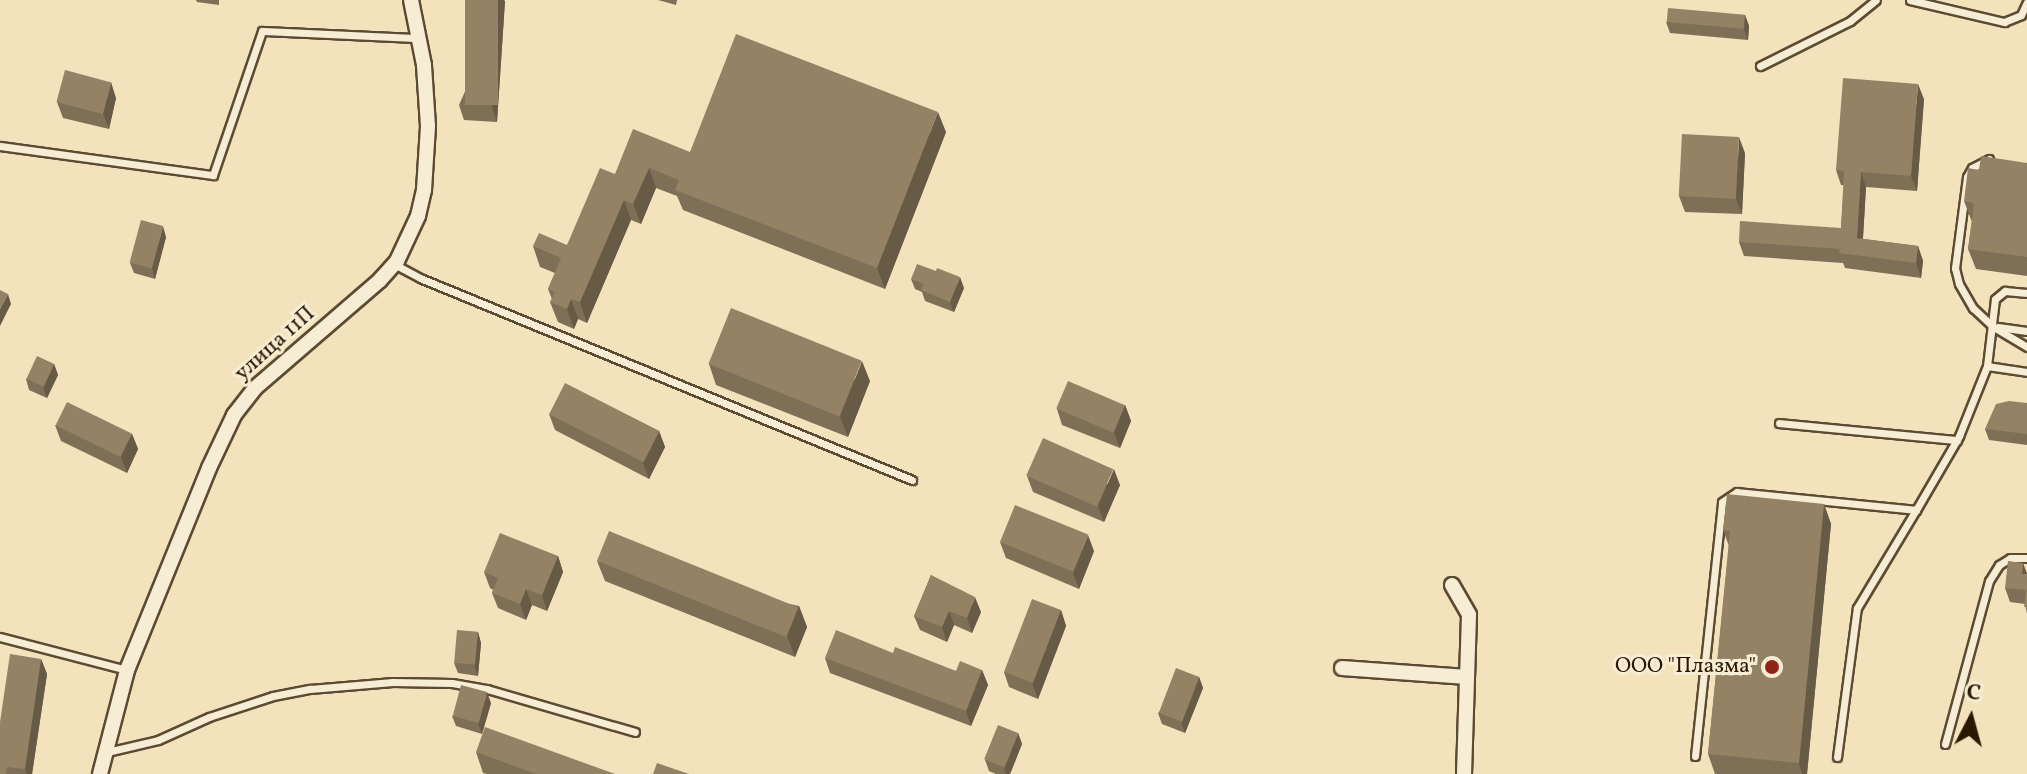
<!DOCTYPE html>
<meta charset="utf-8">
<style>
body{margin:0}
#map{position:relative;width:2027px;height:774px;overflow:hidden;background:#f3e3bd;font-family:Vollkorn,serif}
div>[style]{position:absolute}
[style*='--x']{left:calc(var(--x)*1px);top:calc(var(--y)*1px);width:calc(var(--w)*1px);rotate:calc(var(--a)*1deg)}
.roads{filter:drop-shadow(2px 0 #5c4b32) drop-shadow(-2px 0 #5c4b32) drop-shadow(0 2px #5c4b32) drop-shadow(0 -2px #5c4b32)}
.service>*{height:7px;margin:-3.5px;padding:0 3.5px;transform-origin:3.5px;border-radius:3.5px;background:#f7edd4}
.minor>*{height:14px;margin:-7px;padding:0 7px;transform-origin:7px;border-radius:7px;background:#f7edd4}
.wall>*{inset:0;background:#7e7056}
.shaded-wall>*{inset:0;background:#675b46}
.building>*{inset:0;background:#938264;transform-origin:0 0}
.dots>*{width:22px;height:22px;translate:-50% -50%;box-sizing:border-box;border:4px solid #f7edd4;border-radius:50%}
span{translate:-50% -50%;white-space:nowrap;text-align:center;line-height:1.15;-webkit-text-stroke:6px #f7edd4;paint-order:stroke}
.street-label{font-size:22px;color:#2a1803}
.poi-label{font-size:22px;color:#2a1803}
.right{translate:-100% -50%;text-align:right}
.north{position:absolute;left:1931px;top:678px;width:80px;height:80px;-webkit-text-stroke:6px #f7edd4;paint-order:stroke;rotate:6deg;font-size:22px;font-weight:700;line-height:32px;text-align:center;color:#2a1803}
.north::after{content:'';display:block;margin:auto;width:28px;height:36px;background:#2a1803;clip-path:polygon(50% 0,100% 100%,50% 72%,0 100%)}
</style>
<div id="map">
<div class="roads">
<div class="service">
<div style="--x:1910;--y:0;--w:97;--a:13.2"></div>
<div style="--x:2004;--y:22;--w:18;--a:-22"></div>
<div style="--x:2021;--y:15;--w:14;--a:-65"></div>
<div style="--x:1760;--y:66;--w:101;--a:-26.6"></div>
<div style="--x:1850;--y:21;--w:33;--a:-39"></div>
<div style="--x:0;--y:146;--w:215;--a:7.8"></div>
<div style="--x:213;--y:175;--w:152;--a:-71.2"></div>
<div style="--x:262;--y:31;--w:155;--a:2.6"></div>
<div style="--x:1989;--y:159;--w:19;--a:152"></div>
<div style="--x:1972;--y:168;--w:10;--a:119"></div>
<div style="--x:1967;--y:177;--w:92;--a:97.5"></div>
<div style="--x:1955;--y:268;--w:16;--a:76"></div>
<div style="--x:1959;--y:284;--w:28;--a:60"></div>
<div style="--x:1973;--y:308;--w:26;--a:43"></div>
<div style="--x:1992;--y:326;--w:41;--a:31"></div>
<div style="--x:394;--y:264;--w:30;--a:28"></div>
<div style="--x:420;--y:278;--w:532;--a:22.32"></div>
<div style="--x:1998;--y:327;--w:29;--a:8"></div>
<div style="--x:1987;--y:366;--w:67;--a:-83.2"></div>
<div style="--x:1995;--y:299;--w:13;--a:-39"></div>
<div style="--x:2005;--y:291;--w:22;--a:5"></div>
<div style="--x:1779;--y:423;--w:179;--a:5.5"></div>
<div style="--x:0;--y:637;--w:131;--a:14.6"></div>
<div style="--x:1945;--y:744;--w:169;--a:-74.9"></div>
<div style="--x:1989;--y:581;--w:19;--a:-58"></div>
<div style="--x:1999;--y:565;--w:13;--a:-32"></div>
<div style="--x:2010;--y:558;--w:17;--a:0"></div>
<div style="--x:107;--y:752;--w:52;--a:-13.2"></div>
<div style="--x:158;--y:740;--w:56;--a:-24.3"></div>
<div style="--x:209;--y:717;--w:67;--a:-18.2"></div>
<div style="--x:273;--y:696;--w:38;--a:-11"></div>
<div style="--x:310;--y:689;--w:83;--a:-4.8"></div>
<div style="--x:393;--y:682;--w:59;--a:1"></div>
<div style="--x:452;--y:683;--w:36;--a:10"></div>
<div style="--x:487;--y:689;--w:154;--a:16.2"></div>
<div style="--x:1695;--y:756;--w:255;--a:-83.9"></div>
<div style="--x:1722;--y:502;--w:18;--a:-34"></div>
<div style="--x:1737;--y:492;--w:180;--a:5.7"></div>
<div style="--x:1916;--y:510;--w:86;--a:-59.8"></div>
<div style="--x:1959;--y:436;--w:75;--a:-68.2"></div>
<div style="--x:1987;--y:366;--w:40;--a:8.5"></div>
<div style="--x:1837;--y:757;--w:150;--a:-82.4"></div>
<div style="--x:1857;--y:608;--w:114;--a:-59"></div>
</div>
<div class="minor">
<div style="--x:1452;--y:585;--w:34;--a:60"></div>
<div style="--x:1469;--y:615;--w:159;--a:91.8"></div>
<div style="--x:1342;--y:668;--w:125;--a:4.1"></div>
<div style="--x:100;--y:774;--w:107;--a:-75.4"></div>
<div style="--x:127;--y:670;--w:218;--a:-67.9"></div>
<div style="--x:209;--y:468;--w:59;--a:-64.7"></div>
<div style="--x:234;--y:415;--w:34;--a:-52"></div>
<div style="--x:255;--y:388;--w:165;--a:-40.8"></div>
<div style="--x:380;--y:280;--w:25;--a:-48"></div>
<div style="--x:397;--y:261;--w:50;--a:-65"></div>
<div style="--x:418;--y:216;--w:27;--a:-77"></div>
<div style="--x:424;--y:190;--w:64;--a:-86.4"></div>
<div style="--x:428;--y:126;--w:61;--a:-93.8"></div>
<div style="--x:424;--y:65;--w:66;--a:-101.3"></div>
</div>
</div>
<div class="wall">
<div style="clip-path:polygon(196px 0,219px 0,219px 5px,197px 2px)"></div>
<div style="clip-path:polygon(658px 0,677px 0,676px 5px)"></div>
<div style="clip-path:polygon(505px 1px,497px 122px,464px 120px,459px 105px)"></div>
<div style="clip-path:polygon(1745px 15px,1749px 26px,1748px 40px,1670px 33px,1666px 22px)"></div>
<div style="clip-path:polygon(116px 98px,109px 129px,63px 118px,57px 102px)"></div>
<div style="clip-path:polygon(1924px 99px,1917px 191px,1866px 187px,1863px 239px,1918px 246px,1923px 261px,1921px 278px,1845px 268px,1843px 263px,1744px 256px,1739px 242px,1841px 228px,1844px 185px,1841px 185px,1836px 170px)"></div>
<div style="clip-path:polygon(946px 132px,885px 289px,683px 210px,677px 196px,656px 188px,641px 224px,631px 220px,587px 323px,578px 319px,574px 329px,558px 322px,550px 302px,552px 299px,548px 289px,555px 273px,540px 267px,533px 246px,567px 245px,615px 174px,690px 152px)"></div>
<div style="clip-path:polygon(1745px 153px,1742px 214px,1685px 212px,1679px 196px)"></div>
<div style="clip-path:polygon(2027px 163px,2027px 276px,1976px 269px,1968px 249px,1972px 222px,1964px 201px,1979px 170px)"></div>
<div style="clip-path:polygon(166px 237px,155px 279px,134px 273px,130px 263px)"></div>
<div style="clip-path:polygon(936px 271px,964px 288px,954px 312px,925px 301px,922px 292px,915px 289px,911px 279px)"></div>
<div style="clip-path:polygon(54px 364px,58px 375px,47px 398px,29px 390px,26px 379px)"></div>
<div style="clip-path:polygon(709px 364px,870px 381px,848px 437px,716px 385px)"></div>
<div style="clip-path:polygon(2027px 403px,2027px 445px,1989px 440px,1985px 429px)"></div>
<div style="clip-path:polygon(1125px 405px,1131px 421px,1120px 448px,1062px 425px,1057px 409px)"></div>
<div style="clip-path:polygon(549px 414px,659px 431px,665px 447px,649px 479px,555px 430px)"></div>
<div style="clip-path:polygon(55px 425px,132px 434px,138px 449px,127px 473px,61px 441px)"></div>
<div style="clip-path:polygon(1027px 476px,1120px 485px,1104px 522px,1033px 492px)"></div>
<div style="clip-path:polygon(1824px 504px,1831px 524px,1807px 774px,1715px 774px,1708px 754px,1729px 546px,1723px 530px)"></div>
<div style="clip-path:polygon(1000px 542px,1094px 551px,1079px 589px,1006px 558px)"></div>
<div style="clip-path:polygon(558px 556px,563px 572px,547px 611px,532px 605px,526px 620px,498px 608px,492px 593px,493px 590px,490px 588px,484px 572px)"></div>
<div style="clip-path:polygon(597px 561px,799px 606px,807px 627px,795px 657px,605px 581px)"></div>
<div style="clip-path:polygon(2023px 563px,2027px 574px,2027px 614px,2025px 604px,2010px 602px,2005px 588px)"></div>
<div style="clip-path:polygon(931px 575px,981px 612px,972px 633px,954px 625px,947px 642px,920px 630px,914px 616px)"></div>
<div style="clip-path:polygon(1061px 610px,1066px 626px,1038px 699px,1009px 687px,1004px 672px)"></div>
<div style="clip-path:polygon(478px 632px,481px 643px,478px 676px,458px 673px,454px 663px)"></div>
<div style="clip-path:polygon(893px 653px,956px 671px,982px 670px,988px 685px,971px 726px,830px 673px,825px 658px)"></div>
<div style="clip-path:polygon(41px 659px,47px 674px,32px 774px,0 774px)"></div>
<div style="clip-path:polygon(1199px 677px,1203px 688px,1185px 733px,1162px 724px,1158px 713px)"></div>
<div style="clip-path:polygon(491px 703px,482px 734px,456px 726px,452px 716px)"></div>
<div style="clip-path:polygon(1018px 733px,1022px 744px,1010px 774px,996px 774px,989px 771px,985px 760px)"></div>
<div style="clip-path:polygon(476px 752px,615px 774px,487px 774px,483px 773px)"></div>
</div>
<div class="shaded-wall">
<div style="clip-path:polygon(498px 0,504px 0,505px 1px,497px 122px,492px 107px)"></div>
<div style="clip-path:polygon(1745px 15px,1749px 26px,1748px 40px,1744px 29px)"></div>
<div style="clip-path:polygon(111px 82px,116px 98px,109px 129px,103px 113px)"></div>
<div style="clip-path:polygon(1918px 84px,1924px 99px,1917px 191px,1911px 176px)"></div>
<div style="clip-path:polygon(938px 112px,946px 132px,885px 289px,877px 268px)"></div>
<div style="clip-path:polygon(1739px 137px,1745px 153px,1742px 214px,1736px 199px)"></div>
<div style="clip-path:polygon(649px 168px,656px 188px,641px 224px,633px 204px)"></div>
<div style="clip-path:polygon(1861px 172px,1866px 187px,1862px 253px,1857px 238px)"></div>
<div style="clip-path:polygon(624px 200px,631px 220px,587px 323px,580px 302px)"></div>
<div style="clip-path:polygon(163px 226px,166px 237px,155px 279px,152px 268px)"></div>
<div style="clip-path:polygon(1918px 246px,1923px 261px,1921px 278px,1916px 263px)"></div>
<div style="clip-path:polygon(960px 277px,964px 288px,954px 312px,950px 302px)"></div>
<div style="clip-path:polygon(8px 294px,11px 304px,0 326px,0 309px)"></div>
<div style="clip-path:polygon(571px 299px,578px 319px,574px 329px,567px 309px)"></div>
<div style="clip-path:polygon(862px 361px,870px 381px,848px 437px,840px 417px)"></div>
<div style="clip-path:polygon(54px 364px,58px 375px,47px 398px,43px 388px)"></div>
<div style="clip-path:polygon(1125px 405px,1131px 421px,1120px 448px,1114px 433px)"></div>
<div style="clip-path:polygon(659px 431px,665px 447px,649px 479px,643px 463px)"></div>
<div style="clip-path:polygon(132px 434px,138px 449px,127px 473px,121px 457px)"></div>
<div style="clip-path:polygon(1114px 469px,1120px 485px,1104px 522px,1098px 506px)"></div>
<div style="clip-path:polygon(1824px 504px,1831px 524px,1807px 774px,1802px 774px,1799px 763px)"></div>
<div style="clip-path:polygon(1088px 535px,1094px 551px,1079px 589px,1073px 573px)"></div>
<div style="clip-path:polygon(558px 556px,563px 572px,547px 611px,542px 595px)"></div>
<div style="clip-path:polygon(2023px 563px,2027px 574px,2027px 587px,2022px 574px)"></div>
<div style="clip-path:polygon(526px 589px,532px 605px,526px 620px,520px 604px)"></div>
<div style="clip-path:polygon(975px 597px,981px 612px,972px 633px,967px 618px)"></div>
<div style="clip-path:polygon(799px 606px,807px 627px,795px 657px,787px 636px)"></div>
<div style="clip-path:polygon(1061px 610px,1066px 626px,1038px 699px,1032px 683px)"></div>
<div style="clip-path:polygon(949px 611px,954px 625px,947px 642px,942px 627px)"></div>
<div style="clip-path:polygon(478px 632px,481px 643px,478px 676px,474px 665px)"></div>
<div style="clip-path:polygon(41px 659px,47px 674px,32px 774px,27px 774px,25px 769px)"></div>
<div style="clip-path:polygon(982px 670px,988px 685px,971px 726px,966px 711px)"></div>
<div style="clip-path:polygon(1199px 677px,1203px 688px,1185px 733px,1181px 722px)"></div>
<div style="clip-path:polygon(487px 692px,491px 703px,482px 734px,478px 723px)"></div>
<div style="clip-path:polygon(1018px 733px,1022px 744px,1010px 774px,1006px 774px,1004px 768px)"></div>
</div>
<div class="building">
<div style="left:465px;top:0;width:33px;height:105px"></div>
<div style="left:1668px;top:8px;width:77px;height:14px;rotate:5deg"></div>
<div style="clip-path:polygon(736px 34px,938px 112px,877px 268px,675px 190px,679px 180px,649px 168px,633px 204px,624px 200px,580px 302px,571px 299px,567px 309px,550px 302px,555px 292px,548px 289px,561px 258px,533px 246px,539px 233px,567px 245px,600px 168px,615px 174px,633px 129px,690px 152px)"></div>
<div style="left:65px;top:70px;width:48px;height:33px;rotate:15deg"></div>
<div style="clip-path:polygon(1843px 78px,1918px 84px,1911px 176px,1861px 172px,1857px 238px,1918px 246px,1916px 263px,1839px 253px,1840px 249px,1739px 242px,1740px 221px,1841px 228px,1844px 171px,1836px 170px)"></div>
<div style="left:1682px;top:134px;width:57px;height:62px;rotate:3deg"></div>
<div style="clip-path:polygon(1981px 156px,2027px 163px,2027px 257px,1968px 249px,1974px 203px,1964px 201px,1968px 168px,1979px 170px)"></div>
<div style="left:141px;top:220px;width:23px;height:44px;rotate:15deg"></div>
<div style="clip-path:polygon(917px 264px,936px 271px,937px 268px,960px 277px,950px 302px,921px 290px,924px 284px,911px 279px)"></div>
<div style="clip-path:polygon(0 290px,8px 294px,0 309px)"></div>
<div style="left:731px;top:308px;width:141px;height:60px;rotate:22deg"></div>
<div style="left:37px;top:356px;width:19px;height:25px;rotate:25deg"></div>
<div style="left:1068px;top:381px;width:62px;height:30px;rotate:23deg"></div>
<div style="left:565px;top:383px;width:106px;height:35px;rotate:27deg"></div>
<div style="clip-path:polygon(2009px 401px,2027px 403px,2027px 434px,1985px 429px,1996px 404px)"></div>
<div style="left:67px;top:402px;width:72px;height:26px;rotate:26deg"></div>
<div style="left:1043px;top:438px;width:77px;height:41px;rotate:24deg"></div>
<div style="clip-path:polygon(1727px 494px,1824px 504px,1799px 763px,1708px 754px,1730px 531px,1723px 530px)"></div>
<div style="left:1015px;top:505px;width:79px;height:40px;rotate:22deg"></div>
<div style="left:609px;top:531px;width:204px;height:32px;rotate:22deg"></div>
<div style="clip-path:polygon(500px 533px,558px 556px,542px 595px,526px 589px,520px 604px,492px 593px,498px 578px,484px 572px)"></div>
<div style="clip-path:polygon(2008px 561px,2023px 563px,2022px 574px,2027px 574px,2027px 607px,2024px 607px,2026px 590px,2005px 588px)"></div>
<div style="clip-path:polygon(931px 575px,975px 597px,967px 618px,949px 611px,942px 627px,914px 616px)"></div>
<div style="left:1032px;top:599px;width:31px;height:78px;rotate:21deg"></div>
<div style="left:457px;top:630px;width:21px;height:33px;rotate:5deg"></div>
<div style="clip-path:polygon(836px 630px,893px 653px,895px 647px,956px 671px,960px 661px,982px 670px,966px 711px,825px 658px)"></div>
<div style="clip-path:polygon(10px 654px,41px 659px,25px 769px,7px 767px,6px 774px,0 774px,0 722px)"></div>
<div style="left:1176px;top:668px;width:25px;height:48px;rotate:21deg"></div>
<div style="left:461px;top:685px;width:27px;height:32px;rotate:15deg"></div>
<div style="left:998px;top:725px;width:22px;height:37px;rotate:22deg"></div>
<div style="clip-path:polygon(485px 727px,615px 774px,536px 774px,476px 752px)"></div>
<div style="clip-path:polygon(657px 763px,689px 774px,653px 774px)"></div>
</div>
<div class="dots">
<div style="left:1772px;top:667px;background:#8f2418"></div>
</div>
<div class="street-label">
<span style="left:275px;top:344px;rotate:-42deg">улица 11П</span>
</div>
<div class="poi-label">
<span class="right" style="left:1756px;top:667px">ООО "Плазма"</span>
</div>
<div class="north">С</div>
</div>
